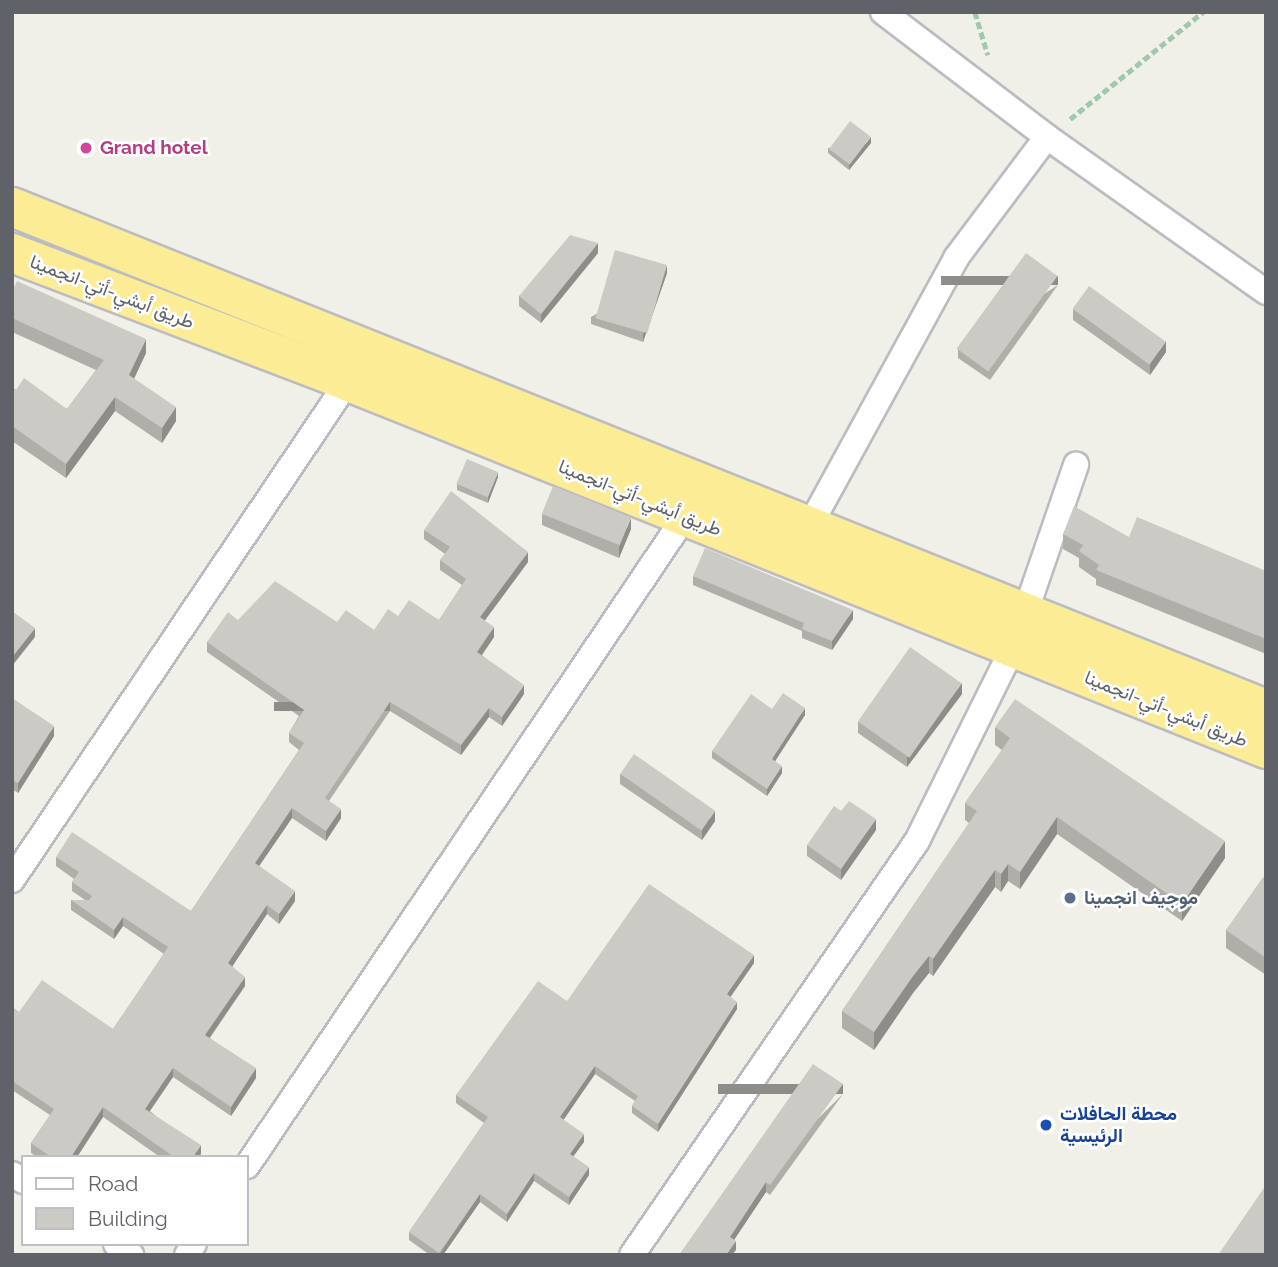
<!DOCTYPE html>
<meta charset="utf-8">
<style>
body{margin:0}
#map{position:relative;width:1278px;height:1267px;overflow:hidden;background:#f1f0e8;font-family:Raleway,Vazirmatn,sans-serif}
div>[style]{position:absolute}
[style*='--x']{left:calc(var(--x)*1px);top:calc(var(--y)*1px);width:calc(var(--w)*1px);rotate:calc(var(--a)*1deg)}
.path>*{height:4.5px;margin-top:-2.25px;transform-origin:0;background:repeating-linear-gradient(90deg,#9fc8af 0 7px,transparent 0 10.5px)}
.roads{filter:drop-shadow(2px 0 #babcc1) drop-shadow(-2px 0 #babcc1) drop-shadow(0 2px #babcc1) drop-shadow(0 -2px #babcc1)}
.street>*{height:24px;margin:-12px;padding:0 12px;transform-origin:12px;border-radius:12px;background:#fff}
.highway>*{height:38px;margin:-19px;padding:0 19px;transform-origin:19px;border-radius:19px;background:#fbec95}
.wall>*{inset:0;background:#afaea9}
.shaded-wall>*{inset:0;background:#8f8d8a;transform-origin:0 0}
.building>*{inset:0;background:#cccac5;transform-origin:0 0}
.dots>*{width:19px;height:19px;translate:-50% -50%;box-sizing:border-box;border:4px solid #fff;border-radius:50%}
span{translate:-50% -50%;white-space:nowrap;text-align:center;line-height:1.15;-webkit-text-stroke:5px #fff;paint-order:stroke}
.hotel-label{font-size:19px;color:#b23c85;font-weight:700}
.left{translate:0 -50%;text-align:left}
.street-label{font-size:19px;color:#5f6268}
.service-label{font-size:19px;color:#4e5e75;font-weight:700}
.transit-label{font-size:19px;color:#164399;font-weight:700}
.frame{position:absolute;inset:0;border:14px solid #5f6268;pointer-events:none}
.legend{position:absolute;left:21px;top:1155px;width:228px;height:91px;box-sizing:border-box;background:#fff;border:2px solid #bfc0c3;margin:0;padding:9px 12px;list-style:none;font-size:21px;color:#5f6268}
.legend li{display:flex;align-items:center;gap:14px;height:35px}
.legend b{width:35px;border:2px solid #bfc0c3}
</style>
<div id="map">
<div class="path">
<div style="--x:975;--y:12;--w:45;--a:73.2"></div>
<div style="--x:1070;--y:119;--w:171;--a:-38.8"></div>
</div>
<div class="roads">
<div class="street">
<div style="--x:883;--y:12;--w:206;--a:37.3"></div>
<div style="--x:1047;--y:137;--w:268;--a:35.3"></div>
<div style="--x:809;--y:527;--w:307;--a:-61.3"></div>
<div style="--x:956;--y:258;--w:151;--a:-53.1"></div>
<div style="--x:12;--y:880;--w:614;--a:-56.03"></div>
<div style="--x:247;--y:1166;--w:785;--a:-56.01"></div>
<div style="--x:12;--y:1174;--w:13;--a:32"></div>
<div style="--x:116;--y:1244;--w:19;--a:36"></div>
<div style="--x:187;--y:1255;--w:13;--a:-58"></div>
<div style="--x:632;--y:1255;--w:503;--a:-55.46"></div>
<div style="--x:917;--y:841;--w:216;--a:-63.6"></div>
<div style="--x:1013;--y:648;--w:194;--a:-71"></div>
</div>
<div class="highway">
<div style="--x:12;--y:207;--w:1351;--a:21.82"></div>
<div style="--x:12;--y:253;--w:361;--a:20.9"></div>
<div style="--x:349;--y:382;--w:988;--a:21.81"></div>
</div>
</div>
<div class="wall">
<div style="clip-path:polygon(871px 143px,849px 170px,828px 153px,828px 148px)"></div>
<div style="clip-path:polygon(598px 253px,541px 323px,519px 306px,519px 296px)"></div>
<div style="clip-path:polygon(667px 273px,643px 342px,591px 324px,591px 317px)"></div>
<div style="clip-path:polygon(1058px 285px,990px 380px,958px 358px,958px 349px)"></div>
<div style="clip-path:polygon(12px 291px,146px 353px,134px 379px,176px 421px,162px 443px,115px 411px,66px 478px,12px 441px,12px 387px,16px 390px,67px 409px,96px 370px,12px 332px)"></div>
<div style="clip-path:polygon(1073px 309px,1166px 352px,1150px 375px,1073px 320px)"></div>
<div style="clip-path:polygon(498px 477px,488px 503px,457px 490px,457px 484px)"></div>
<div style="clip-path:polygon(542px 514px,631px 529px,619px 558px,542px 525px)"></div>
<div style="clip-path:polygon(424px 530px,528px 562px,484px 621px,494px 637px,482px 655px,524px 694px,502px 726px,489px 717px,461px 755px,390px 711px,329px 801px,341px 818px,326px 841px,292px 818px,259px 866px,295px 901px,279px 924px,267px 914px,232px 966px,245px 986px,210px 1038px,256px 1078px,231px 1116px,173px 1077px,150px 1111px,201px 1154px,199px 1157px,160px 1157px,103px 1117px,77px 1157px,37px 1157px,31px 1153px,31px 1143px,50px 1115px,12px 1090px,12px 1007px,19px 1012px,113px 1029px,164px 954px,123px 926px,114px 939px,71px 910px,71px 900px,85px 900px,72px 891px,72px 882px,74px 879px,56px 866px,56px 857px,191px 911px,299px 750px,289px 742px,289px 733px,299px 716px,207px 652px,207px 642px,238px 620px,337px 622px,374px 630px,398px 616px,439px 620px,462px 585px,440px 570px,440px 560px,445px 554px,424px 539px)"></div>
<div style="clip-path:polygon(1063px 534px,1129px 537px,1266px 571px,1266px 654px,1096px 585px,1096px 579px,1079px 567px,1079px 558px,1063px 549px)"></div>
<div style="clip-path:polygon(693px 576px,853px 619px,832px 650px,802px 638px,802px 631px,693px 585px)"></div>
<div style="clip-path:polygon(962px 694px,907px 767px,858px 733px,858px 722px)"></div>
<div style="clip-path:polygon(12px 698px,54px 736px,18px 793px,12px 789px)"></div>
<div style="clip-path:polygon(772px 709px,805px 715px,775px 761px,782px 773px,767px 796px,712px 758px,712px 751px)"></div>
<div style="clip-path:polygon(995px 727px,1225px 858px,1182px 921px,1057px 834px,1020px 889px,1008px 881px,1001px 892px,995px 887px,933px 976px,929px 973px,913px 993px,874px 1050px,842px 1028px,842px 1011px,969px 823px,965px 820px,965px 803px,1002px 750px,995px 745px)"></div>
<div style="clip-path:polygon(620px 774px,715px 821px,702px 840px,620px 784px)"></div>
<div style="clip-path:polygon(876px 830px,841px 880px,807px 856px,807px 845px)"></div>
<div style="clip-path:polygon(1266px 879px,1266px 975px,1226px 948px,1226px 930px)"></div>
<div style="clip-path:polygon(754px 963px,730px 997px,737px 1009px,658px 1132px,632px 1113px,632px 1106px,635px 1101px,595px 1074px,563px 1120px,584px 1142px,573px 1156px,589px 1175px,569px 1205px,534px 1181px,507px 1222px,480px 1202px,443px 1255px,430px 1255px,409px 1240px,409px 1232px,484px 1123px,456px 1103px,456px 1095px,567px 1001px)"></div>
<div style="clip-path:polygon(843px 1094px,770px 1195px,766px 1192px,734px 1240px,736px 1250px,679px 1255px)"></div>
</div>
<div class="shaded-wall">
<div style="clip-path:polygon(871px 137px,871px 143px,849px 170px,849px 165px)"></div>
<div style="clip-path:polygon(598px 243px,598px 253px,541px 323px,541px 314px)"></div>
<div style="clip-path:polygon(667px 265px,667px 273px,643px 342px,643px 335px)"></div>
<div style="left:1058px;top:276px;width:9px;height:117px;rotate:90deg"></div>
<div style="clip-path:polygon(146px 339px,146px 353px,129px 389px,129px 375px)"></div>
<div style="clip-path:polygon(1166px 341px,1166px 352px,1150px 375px,1150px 364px)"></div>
<div style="clip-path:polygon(115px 397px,115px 411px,66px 478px,66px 464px)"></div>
<div style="clip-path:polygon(176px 407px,176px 421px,162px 443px,162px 428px)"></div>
<div style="clip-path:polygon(498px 472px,498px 477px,488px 503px,488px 497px)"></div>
<div style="clip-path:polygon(631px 518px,631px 529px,619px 558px,619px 547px)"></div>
<div style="clip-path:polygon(528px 552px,528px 562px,480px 627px,480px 617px)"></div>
<div style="clip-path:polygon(853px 610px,853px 619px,832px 650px,832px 641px)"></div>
<div style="clip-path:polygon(494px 627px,494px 637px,477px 662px,477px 652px)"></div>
<div style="clip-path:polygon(35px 628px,35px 637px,12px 666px,12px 657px)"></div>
<div style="clip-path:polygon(962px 683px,962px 694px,907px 767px,907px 757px)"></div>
<div style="clip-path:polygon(524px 685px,524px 694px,502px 726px,502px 717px)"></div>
<div style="left:390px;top:702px;width:9px;height:116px;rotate:90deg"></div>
<div style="clip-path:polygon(489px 708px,489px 717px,461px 755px,461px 745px)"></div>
<div style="clip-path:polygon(805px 708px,805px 715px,772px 766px,772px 759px)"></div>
<div style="clip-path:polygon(54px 726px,54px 736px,18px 793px,18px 783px)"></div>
<div style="clip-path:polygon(782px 766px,782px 773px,767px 796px,767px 789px)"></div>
<div style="clip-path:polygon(292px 808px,292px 818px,255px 872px,255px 863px)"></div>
<div style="clip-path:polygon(341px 809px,341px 818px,326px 841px,326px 831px)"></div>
<div style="clip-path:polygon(715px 811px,715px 821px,702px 840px,702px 830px)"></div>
<div style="clip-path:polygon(1057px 817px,1057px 834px,1020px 889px,1020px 872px)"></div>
<div style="clip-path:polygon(876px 819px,876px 830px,841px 880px,841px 869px)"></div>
<div style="clip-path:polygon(1225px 841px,1225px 858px,1182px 921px,1182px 904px)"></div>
<div style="clip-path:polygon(1008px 864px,1008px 881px,1001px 892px,1001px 874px)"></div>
<div style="clip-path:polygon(995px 870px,995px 887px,933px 976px,933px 959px)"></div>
<div style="clip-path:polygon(295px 891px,295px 901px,279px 924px,279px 914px)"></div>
<div style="clip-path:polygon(267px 905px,267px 914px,228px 973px,228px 963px)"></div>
<div style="clip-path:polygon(123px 917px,123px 926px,114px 939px,114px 930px)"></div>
<div style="clip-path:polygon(754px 955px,754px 963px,727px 1002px,727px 994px)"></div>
<div style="clip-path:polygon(929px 956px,929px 973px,913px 993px,874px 1050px,874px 1032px,913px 976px)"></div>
<div style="clip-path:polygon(245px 977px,245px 986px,205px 1044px,205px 1035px)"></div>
<div style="clip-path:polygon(737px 1002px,737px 1009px,658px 1132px,658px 1124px)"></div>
<div style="clip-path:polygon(595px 1066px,595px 1074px,560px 1125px,560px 1117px)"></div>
<div style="clip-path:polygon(173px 1068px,173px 1077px,145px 1118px,145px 1109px)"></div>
<div style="clip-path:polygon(256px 1068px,256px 1078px,231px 1116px,231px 1107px)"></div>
<div style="left:843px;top:1084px;width:10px;height:125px;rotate:90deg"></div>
<div style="clip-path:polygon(103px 1107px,103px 1117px,77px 1157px,71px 1157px)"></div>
<div style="clip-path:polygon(584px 1134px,584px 1142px,570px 1161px,570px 1154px)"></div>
<div style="clip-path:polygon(201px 1145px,201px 1154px,199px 1157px,193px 1157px)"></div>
<div style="clip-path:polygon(589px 1167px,589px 1175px,569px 1205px,569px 1197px)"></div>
<div style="clip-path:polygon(534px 1173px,534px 1181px,507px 1222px,507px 1214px)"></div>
<div style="clip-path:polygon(766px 1182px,766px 1192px,730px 1246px,730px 1237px)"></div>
<div style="clip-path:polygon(480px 1194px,480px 1202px,443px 1255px,439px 1255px)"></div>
<div style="clip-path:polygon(736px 1241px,736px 1250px,732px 1255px,726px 1255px)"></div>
</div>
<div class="building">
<div style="left:850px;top:121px;width:26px;height:35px;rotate:37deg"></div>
<div style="clip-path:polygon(570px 235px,598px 243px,541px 314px,519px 296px)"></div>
<div style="left:615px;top:250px;width:54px;height:71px;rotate:16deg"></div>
<div style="left:1026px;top:253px;width:39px;height:118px;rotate:36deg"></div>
<div style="clip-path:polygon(17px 281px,146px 339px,129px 375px,176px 407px,162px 428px,115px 397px,66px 464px,12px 426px,12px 387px,16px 390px,24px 378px,67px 409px,104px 360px,12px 318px,12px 291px)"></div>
<div style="left:1089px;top:286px;width:95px;height:28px;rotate:36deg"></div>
<div style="left:467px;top:459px;width:34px;height:27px;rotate:23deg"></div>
<div style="left:553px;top:486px;width:84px;height:30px;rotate:22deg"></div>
<div style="clip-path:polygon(451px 491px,528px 552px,480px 617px,494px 627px,477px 652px,524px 685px,502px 717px,489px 708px,461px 745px,390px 702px,325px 798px,341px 809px,326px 831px,292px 808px,255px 863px,295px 891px,279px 914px,267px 905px,228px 963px,245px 977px,205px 1035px,256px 1068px,231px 1107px,173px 1068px,145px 1109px,201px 1145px,193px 1157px,174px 1157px,103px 1107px,71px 1157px,51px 1157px,31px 1143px,54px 1109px,12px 1081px,12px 1007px,19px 1012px,42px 980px,113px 1029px,168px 947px,123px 917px,114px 930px,71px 900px,89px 900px,92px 896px,72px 882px,79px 872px,56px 857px,72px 832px,191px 911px,304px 743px,289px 733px,304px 710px,207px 642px,228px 612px,238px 620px,275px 581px,337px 622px,346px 610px,374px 630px,388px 609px,398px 616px,409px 600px,439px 620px,466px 579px,440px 560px,450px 547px,424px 530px)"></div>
<div style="clip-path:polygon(1074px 506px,1129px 537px,1137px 517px,1266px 571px,1266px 639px,1096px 570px,1099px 565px,1079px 551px,1083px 545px,1063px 534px)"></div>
<div style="clip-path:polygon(705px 548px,853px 610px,832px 641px,802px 629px,804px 623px,693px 576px)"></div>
<div style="clip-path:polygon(12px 611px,35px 628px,12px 657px)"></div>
<div style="left:910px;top:647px;width:63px;height:91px;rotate:35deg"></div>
<div style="clip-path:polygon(783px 693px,805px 708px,772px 759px,782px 766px,767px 789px,712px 751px,751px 694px,772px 709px)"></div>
<div style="clip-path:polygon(12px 698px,54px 726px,18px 783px,12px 780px)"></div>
<div style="clip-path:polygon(1015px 699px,1225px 841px,1182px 904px,1057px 817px,1020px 872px,1008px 864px,1001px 874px,995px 870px,933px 959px,929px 956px,913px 976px,874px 1032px,842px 1011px,977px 811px,965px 803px,1010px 738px,995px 727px)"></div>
<div style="left:634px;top:754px;width:99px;height:24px;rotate:35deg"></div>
<div style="clip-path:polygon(849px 801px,876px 819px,841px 869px,807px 845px,834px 806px,841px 811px)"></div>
<div style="clip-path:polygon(1263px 877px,1266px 879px,1266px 958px,1226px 930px)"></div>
<div style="clip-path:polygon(649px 884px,754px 955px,727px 994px,737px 1002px,658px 1124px,632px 1106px,638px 1096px,595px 1066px,560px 1117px,584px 1134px,570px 1154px,589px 1167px,569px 1197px,534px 1173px,507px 1214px,480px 1194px,439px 1253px,409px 1232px,488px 1117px,456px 1095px,538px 981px,567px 1001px)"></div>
<div style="clip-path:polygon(813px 1064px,843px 1084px,770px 1185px,766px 1182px,730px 1237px,736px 1241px,726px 1255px,679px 1255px)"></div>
<div style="clip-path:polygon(1266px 1185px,1266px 1255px,1218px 1255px)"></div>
</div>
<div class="dots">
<div style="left:86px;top:148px;background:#d1479c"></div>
<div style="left:1070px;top:898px;background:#5c6f8a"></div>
<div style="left:1046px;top:1125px;background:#1a4fb4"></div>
</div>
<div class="hotel-label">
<span class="left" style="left:100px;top:148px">Grand hotel</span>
</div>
<div class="street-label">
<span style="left:112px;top:292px;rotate:21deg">طريق أبشي-أتي-انجمينا</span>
<span style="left:640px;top:498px;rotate:22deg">طريق أبشي-أتي-انجمينا</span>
<span style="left:1166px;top:709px;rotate:22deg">طريق أبشي-أتي-انجمينا</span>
</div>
<div class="service-label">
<span class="left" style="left:1084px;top:898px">موجيف انجمينا</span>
</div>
<div class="transit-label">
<span class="left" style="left:1060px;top:1125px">محطة الحافلات<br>الرئيسية</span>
</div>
<div class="frame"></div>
<ul class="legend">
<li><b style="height:9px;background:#fff"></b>Road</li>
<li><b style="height:19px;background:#cccac5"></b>Building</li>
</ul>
</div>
